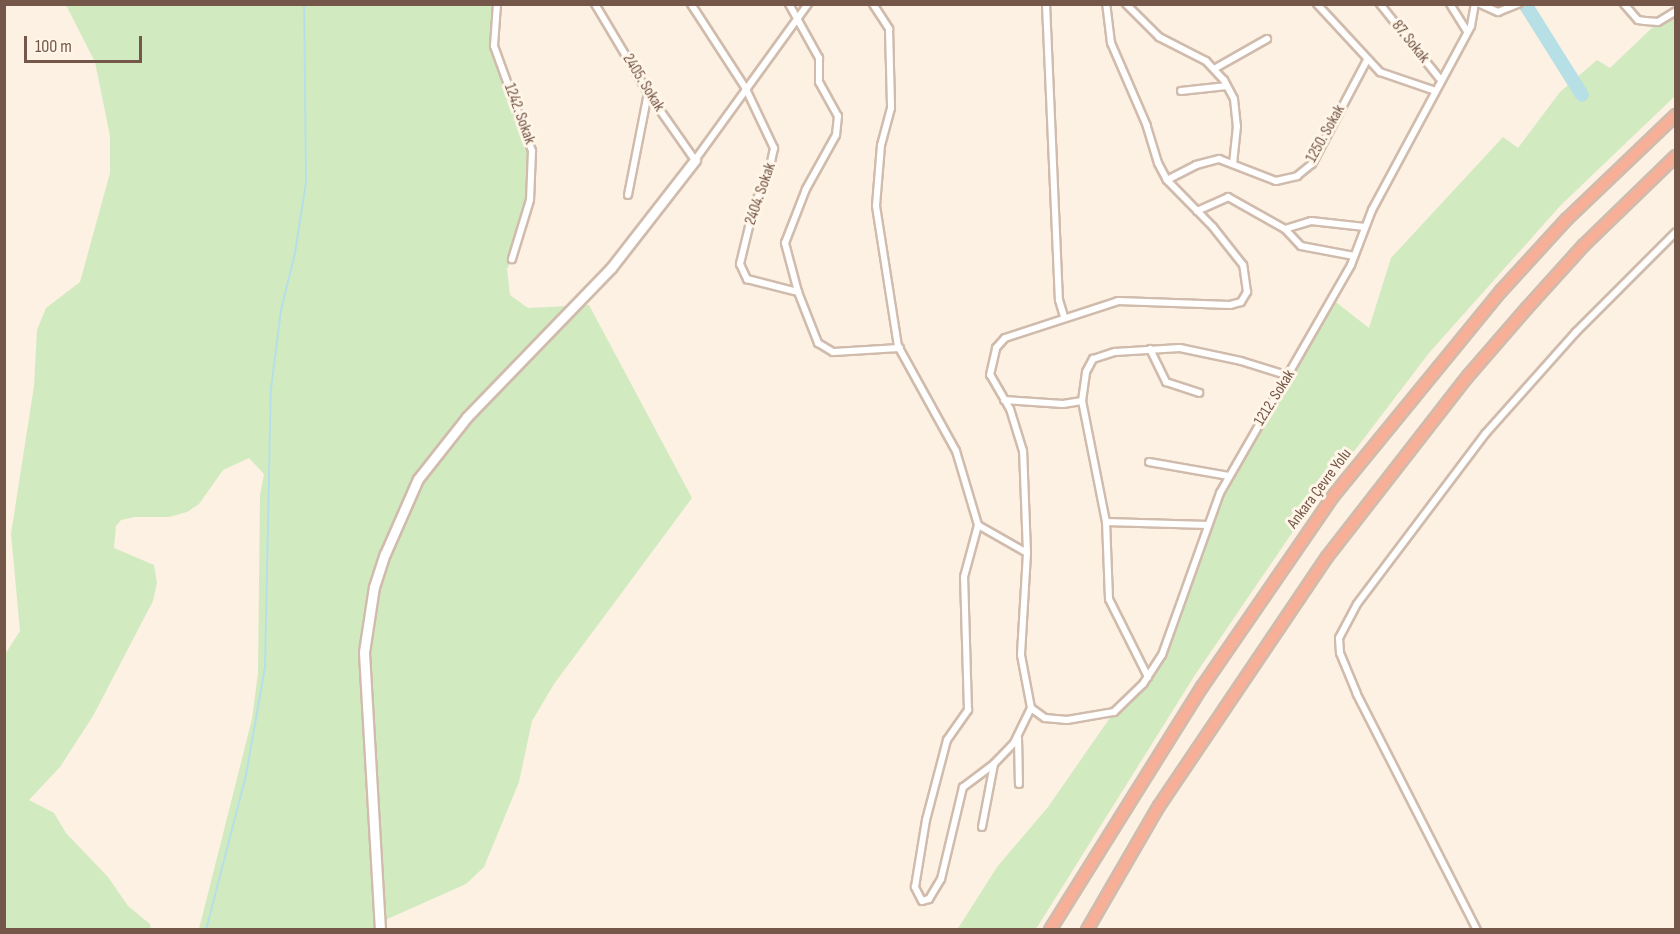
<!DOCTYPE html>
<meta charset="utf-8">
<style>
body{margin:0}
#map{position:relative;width:1680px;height:934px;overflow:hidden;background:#fcf1e2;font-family:"Sofia Sans Condensed",sans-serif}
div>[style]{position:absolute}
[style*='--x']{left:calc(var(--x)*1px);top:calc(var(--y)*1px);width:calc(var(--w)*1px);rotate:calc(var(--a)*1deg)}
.green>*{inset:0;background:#d2eac0}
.stream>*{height:2px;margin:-1px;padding:0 1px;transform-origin:1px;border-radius:1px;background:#b6e0e6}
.river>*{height:14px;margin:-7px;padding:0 7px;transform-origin:7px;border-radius:7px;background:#b6e0e6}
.roads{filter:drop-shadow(2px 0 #d0bbac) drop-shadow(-2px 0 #d0bbac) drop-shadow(0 2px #d0bbac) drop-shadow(0 -2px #d0bbac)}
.street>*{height:6px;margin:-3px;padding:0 3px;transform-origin:3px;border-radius:3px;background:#fff}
.secondary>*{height:9px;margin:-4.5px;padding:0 4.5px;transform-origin:4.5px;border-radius:4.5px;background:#fff}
.highway>*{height:10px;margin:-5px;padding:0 5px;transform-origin:5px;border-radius:5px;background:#f7af98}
span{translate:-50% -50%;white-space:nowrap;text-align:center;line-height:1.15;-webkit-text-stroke:6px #fff5e8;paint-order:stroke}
.street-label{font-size:16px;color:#745748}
.frame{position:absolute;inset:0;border:6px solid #745748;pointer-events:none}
.scale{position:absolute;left:24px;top:36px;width:118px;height:27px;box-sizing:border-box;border:3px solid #745748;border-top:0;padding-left:8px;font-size:18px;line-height:21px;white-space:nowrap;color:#745748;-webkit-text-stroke:4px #fff5e8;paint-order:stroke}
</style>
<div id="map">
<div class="green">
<div style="clip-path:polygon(66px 5px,497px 5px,494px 46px,528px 134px,533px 179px,519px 244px,507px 269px,510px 295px,528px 308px,589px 305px,692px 498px,554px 684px,532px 721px,519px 782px,484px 867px,466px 884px,383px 921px,384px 929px,199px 929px,252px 719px,258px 673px,260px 495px,264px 474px,249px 458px,223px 470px,199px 504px,187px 512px,169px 517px,135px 517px,121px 520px,116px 526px,114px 548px,154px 565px,157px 583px,153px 601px,93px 716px,60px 767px,29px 800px,54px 813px,66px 833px,108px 877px,128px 906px,150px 924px,151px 929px,5px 929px,4px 656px,20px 631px,11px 534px,34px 386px,37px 330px,46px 308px,80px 282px,110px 173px,110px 136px,95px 62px)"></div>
<div style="clip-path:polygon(1675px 11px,1675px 96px,1560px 206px,1429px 353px,1294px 530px,1195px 675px,1036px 929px,957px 930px,997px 867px,1048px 807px,1114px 712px,1148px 677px,1220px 493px,1332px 299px,1369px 328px,1391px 258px,1503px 137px,1518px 148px,1560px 92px,1597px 60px,1610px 68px,1658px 22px)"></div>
</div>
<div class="stream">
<div style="--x:206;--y:930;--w:160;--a:-75.5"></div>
<div style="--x:246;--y:775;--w:110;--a:-80"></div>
<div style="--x:265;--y:667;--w:278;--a:-88.8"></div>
<div style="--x:271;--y:389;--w:80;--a:-82.8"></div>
<div style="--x:281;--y:310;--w:59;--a:-76.2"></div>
<div style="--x:295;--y:253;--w:72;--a:-81.2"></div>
<div style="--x:306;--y:182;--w:178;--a:-90.6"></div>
</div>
<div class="river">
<div style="--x:1525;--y:4;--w:107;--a:57.9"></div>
</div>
<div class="roads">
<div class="street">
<div style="--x:497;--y:4;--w:42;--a:94.1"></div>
<div style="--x:494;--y:46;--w:112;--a:70.1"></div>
<div style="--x:532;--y:151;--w:49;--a:92.3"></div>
<div style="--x:530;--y:200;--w:62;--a:107"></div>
<div style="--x:595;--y:4;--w:104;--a:59.2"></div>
<div style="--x:648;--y:93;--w:82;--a:55"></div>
<div style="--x:695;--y:160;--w:193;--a:-54.1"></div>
<div style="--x:691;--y:4;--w:99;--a:57"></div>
<div style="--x:745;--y:87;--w:68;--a:64.6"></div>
<div style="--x:774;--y:148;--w:25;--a:102"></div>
<div style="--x:769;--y:172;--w:37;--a:114"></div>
<div style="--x:754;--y:206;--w:60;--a:103.6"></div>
<div style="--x:740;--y:264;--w:17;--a:65"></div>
<div style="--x:747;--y:279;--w:53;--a:14.3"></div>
<div style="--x:789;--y:4;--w:62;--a:60.9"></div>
<div style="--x:819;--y:58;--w:24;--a:90"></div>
<div style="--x:819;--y:82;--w:39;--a:61"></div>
<div style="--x:838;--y:116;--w:19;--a:96"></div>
<div style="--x:836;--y:135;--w:62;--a:119.1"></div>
<div style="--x:806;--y:189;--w:58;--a:111.3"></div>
<div style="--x:785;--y:243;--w:51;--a:75.1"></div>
<div style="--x:798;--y:292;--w:55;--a:68.6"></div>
<div style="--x:818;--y:343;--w:17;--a:31"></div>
<div style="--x:833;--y:352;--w:67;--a:-3.4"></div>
<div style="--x:873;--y:4;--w:30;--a:57"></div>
<div style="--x:889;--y:29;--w:79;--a:88.5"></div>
<div style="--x:891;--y:108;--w:38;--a:105"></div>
<div style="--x:881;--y:145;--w:61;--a:94.7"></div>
<div style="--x:876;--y:206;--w:142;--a:81.1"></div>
<div style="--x:898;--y:346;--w:120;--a:61.1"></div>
<div style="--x:956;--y:451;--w:77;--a:73.4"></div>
<div style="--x:978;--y:525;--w:56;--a:29.7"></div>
<div style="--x:1027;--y:553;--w:102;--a:93.4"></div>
<div style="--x:1021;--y:655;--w:54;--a:79.3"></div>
<div style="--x:1031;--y:708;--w:39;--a:116"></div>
<div style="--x:1014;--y:743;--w:29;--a:134"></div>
<div style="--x:994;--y:764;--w:39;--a:143"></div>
<div style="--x:963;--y:787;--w:95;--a:103.4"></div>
<div style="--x:941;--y:879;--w:23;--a:121"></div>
<div style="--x:929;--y:899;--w:7;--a:164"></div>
<div style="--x:922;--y:901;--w:16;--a:-117"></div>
<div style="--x:915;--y:887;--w:68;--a:-80.7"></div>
<div style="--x:926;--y:820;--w:83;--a:-75.3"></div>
<div style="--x:947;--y:740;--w:37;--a:-55"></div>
<div style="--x:968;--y:710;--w:133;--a:-91.7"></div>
<div style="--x:964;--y:577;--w:54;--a:-74.9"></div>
<div style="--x:1046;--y:4;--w:296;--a:87.5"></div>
<div style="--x:1059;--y:300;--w:17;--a:73"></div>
<div style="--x:1126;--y:4;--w:47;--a:45"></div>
<div style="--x:1159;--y:37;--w:53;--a:27.1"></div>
<div style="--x:1206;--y:61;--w:26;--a:47"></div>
<div style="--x:1224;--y:80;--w:21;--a:62"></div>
<div style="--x:1234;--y:99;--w:27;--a:84"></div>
<div style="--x:1237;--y:126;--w:38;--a:96"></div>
<div style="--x:1317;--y:4;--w:93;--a:47.2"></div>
<div style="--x:1380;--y:72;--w:56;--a:18.8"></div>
<div style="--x:1380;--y:4;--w:95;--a:51.4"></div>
<div style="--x:1450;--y:4;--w:32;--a:58"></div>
<div style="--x:1480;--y:4;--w:20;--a:24"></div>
<div style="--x:1498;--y:12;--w:22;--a:-22"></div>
<div style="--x:1624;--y:4;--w:21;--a:49"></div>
<div style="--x:1638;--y:20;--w:7;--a:8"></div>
<div style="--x:1645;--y:21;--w:13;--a:4"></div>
<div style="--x:1658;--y:22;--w:21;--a:-31"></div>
<div style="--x:1214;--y:69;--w:61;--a:-29.5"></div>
<div style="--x:1181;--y:91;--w:46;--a:-6.2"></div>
<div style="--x:1167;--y:180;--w:33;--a:-27"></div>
<div style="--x:1196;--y:165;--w:24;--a:-15"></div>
<div style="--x:1219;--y:159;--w:61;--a:21.1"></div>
<div style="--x:1276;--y:181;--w:22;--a:-13"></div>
<div style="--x:1297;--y:176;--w:19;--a:-39"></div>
<div style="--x:1312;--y:164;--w:118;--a:-62.1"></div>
<div style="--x:628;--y:195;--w:104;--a:-78.9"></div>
<div style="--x:1197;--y:211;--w:34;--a:-24"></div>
<div style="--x:1228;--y:197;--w:65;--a:29.3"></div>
<div style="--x:1285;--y:229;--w:27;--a:-17"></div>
<div style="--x:1311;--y:221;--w:54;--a:6.3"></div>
<div style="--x:1285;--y:229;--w:23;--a:47"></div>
<div style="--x:1301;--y:246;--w:54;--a:10.7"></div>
<div style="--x:1150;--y:349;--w:37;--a:64"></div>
<div style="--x:1166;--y:382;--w:35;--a:18"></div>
<div style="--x:1004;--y:400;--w:59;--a:3.9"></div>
<div style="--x:1063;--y:404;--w:19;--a:-9"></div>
<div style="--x:1149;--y:462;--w:81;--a:9.9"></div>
<div style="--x:1106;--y:522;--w:102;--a:1.7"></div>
<div style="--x:1027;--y:553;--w:102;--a:-92.2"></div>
<div style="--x:1023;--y:451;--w:44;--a:-107.2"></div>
<div style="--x:1010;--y:409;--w:39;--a:-120"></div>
<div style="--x:990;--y:375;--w:28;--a:-77"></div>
<div style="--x:996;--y:348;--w:13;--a:-48"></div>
<div style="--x:1005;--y:338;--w:119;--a:-18.1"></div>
<div style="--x:1118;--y:301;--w:112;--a:2"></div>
<div style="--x:1230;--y:305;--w:11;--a:-15"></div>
<div style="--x:1241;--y:302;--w:12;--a:-59"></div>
<div style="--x:1247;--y:292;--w:27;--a:-98"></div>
<div style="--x:1243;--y:265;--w:48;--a:-128.3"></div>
<div style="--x:1213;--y:227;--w:66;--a:-134.4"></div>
<div style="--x:1167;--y:180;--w:19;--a:-118"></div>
<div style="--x:1158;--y:163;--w:39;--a:-107"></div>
<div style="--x:1147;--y:126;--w:90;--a:-113.4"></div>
<div style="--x:1111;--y:43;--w:39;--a:-97"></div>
<div style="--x:1148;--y:677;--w:87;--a:-116.6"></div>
<div style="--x:1109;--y:599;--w:77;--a:-92.2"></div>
<div style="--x:1106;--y:522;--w:123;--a:-101.2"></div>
<div style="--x:1082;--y:401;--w:29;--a:-82"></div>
<div style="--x:1086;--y:372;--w:15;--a:-62"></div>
<div style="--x:1093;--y:359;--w:23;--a:-18"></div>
<div style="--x:1115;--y:352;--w:65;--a:-3.5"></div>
<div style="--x:1180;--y:348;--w:62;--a:12"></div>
<div style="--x:1241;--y:361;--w:50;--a:17.4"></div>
<div style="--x:1031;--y:708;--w:17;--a:36"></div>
<div style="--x:1045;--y:718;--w:22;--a:5"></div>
<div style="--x:1067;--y:720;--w:48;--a:-9.7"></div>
<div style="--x:1114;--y:712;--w:40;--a:-44"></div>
<div style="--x:1143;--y:684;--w:35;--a:-57"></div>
<div style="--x:1162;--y:655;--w:172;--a:-70.3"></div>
<div style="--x:1220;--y:493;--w:263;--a:-60.1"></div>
<div style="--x:1351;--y:265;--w:59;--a:-69.1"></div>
<div style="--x:1372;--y:210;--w:209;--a:-61.7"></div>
<div style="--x:1471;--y:26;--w:22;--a:-80"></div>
<div style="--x:1018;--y:738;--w:46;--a:88.8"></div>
<div style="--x:982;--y:827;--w:64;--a:-79.2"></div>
<div style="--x:1477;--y:930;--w:265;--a:-117"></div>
<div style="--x:1357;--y:694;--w:44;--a:-112.5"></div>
<div style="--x:1340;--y:653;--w:15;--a:-94"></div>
<div style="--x:1339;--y:638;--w:38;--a:-62"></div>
<div style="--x:1357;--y:604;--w:214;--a:-53"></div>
<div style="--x:1486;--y:433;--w:135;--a:-48.3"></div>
<div style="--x:1576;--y:332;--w:141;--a:-45"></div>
</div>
<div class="secondary">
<div style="--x:380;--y:930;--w:278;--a:-93.3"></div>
<div style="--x:364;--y:652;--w:66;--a:-81.3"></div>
<div style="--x:374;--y:587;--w:35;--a:-72"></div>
<div style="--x:385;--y:554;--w:82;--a:-66.3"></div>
<div style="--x:418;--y:479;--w:79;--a:-51.7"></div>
<div style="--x:467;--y:417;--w:207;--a:-46"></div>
<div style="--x:611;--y:268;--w:137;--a:-52.1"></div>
</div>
<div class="highway">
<div style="--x:1050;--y:930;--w:287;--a:-58"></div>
<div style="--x:1202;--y:687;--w:233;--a:-55.5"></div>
<div style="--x:1334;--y:495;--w:264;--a:-50.7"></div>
<div style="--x:1501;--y:291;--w:98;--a:-47.5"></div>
<div style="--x:1567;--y:219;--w:151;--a:-43.7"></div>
<div style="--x:1087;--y:930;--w:143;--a:-59.9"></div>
<div style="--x:1159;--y:806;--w:300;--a:-56"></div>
<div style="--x:1327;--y:557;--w:229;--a:-52.1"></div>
<div style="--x:1468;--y:376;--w:90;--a:-49.1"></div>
<div style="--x:1527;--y:308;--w:85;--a:-47.9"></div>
<div style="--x:1584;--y:245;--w:128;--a:-44.1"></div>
</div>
</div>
<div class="street-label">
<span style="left:1410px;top:42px;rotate:51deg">87. Sokak</span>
<span style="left:643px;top:83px;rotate:58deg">2405. Sokak</span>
<span style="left:519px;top:114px;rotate:70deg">1242. Sokak</span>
<span style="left:1326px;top:134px;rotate:-61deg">1250. Sokak</span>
<span style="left:761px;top:194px;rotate:-71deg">2404. Sokak</span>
<span style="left:1275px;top:398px;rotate:-58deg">1212. Sokak</span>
<span style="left:1320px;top:489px;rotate:-53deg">Ankara Çevre Yolu</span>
</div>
<div class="frame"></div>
<div class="scale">100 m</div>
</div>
